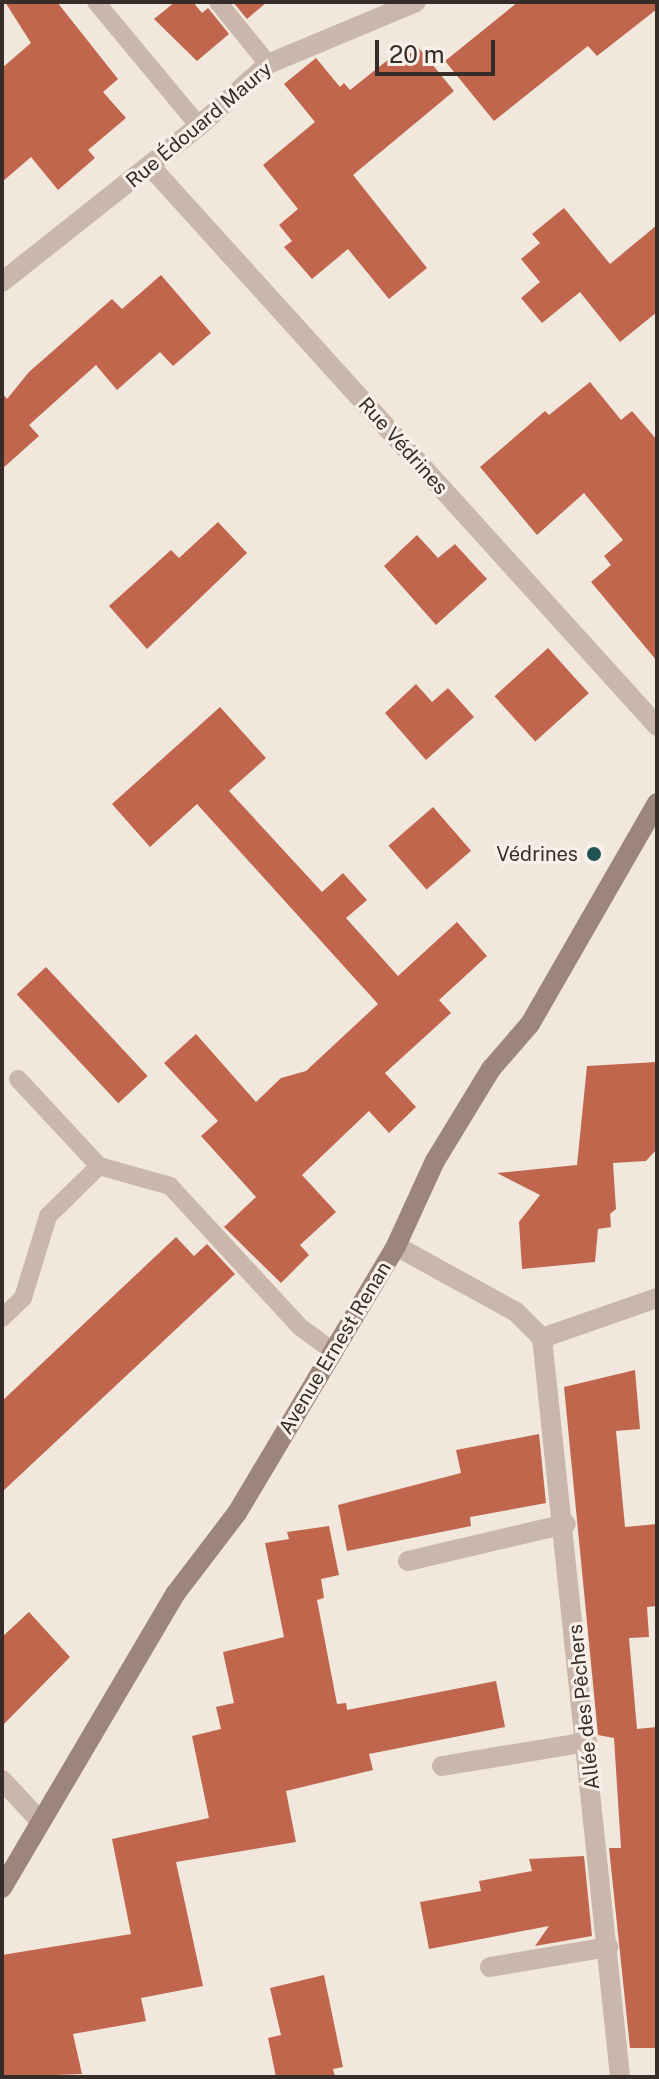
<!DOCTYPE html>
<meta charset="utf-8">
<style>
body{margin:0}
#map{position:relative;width:659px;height:2079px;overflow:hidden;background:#f1e7dd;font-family:"Public Sans",sans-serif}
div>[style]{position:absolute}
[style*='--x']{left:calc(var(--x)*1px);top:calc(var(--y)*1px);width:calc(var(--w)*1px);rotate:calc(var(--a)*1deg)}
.building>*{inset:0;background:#bf664d;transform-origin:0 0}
.lane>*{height:18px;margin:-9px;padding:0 9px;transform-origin:9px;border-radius:9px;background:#c8b7aa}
.street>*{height:20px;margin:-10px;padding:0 10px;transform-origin:10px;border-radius:10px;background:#c8b7aa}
.secondary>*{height:20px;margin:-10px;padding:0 10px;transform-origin:10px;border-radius:10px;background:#9c867b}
.dots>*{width:22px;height:22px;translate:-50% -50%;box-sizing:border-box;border:4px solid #f9f1e9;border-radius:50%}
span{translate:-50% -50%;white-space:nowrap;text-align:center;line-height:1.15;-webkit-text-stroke:6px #f9f1e9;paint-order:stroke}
.street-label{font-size:20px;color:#362d29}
.poi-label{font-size:20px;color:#362d29}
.right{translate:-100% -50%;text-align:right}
.frame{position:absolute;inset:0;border:4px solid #362d29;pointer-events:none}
.scale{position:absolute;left:375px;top:40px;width:120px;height:36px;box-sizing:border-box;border:4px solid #362d29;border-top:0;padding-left:10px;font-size:24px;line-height:28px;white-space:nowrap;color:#362d29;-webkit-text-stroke:6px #f9f1e9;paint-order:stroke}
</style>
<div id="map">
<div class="building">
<div style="clip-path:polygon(5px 2px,57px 2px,118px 79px,103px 92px,126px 118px,88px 150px,95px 158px,58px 190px,31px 157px,2px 182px,2px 68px,31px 43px)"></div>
<div style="clip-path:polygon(175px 2px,193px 2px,202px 13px,208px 8px,229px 34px,197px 61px,154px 19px)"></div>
<div style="clip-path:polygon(233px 2px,267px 2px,247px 19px)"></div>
<div style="clip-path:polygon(518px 2px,657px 2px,657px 9px,597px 56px,588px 46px,494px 121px,445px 61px)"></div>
<div style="clip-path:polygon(418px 47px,454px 91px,353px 175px,427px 268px,389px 299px,348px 249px,312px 279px,284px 247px,292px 241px,279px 225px,298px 209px,263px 165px,315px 122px,284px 84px,316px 58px,340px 87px,344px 83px,350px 90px,389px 59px,395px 66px)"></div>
<div style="clip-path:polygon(564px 208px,610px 264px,657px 225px,657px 312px,620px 342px,580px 292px,542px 323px,521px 298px,540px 282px,521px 259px,540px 243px,532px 234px)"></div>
<div style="clip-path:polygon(161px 275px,211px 333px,173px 366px,160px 352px,117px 390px,96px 365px,29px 425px,39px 436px,2px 469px,2px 393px,7px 399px,29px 372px,112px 299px,122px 309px)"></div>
<div style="clip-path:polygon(590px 382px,621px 420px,632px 411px,657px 440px,657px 661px,591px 582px,611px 565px,604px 556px,623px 540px,584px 493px,537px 535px,480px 467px,545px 411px,549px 415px)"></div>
<div style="clip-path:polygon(218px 522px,247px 553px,147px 649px,109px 606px,171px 550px,179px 558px)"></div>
<div style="clip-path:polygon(417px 535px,438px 558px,455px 544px,487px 579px,436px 625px,384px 566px)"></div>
<div style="left:548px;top:648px;width:61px;height:72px;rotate:48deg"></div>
<div style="clip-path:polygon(416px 684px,432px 702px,448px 688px,474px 717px,426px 760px,385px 713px)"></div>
<div style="clip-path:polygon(220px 707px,266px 758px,229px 791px,322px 892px,343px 873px,367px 900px,346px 918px,398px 976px,457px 922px,487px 956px,439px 1000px,451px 1013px,385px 1073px,416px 1107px,389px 1133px,369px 1111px,302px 1175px,336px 1212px,300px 1245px,309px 1255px,281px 1283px,224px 1227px,256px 1197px,201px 1136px,218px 1121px,164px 1063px,196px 1034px,256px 1102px,281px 1078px,306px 1071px,378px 1004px,197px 804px,150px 847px,112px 804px)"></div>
<div style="left:433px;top:807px;width:58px;height:59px;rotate:49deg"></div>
<div style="left:46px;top:967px;width:149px;height:40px;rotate:47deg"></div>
<div style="clip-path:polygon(657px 1062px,657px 1149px,646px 1161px,613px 1163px,616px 1209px,610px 1214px,611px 1227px,598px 1229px,595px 1262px,522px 1269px,519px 1222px,540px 1195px,497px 1173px,577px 1165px,587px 1066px)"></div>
<div style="clip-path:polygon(176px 1237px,194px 1256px,207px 1244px,235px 1274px,2px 1492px,2px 1401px)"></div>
<div style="clip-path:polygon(635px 1370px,640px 1429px,616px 1431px,625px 1527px,657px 1524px,657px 1606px,647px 1607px,649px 1637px,629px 1638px,637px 1729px,657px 1727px,657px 2048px,630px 2048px,609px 1848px,621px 1848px,614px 1738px,598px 1735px,564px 1387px)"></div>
<div style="clip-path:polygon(539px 1434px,546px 1503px,470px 1517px,471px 1526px,347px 1551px,338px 1505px,461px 1473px,456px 1450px)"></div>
<div style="clip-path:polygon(329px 1526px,339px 1575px,321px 1579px,324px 1598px,317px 1600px,337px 1704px,346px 1703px,347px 1710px,496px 1681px,505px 1727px,369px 1754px,373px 1770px,286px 1791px,296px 1842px,176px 1862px,203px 1986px,141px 1998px,146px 2021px,73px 2034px,82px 2074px,2px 2077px,2px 1955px,131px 1934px,112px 1839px,209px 1818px,192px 1736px,221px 1729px,216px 1707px,234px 1703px,223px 1652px,284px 1637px,265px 1543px,289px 1539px,287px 1532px)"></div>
<div style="clip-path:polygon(29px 1612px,70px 1657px,2px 1726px,2px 1637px)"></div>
<div style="clip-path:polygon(584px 1856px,592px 1936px,535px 1946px,549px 1926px,429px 1949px,420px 1902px,481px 1891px,479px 1881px,532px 1871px,529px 1859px)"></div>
<div style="clip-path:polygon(324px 1975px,343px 2067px,333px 2069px,335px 2077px,276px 2077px,268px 2038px,281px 2035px,270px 1988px)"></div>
</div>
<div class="lane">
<div style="--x:96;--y:2;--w:161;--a:50.3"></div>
<div style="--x:218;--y:2;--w:80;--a:51.1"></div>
<div style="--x:18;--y:1079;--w:119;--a:47"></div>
<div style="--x:2;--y:1318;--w:29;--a:-44"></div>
<div style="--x:23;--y:1298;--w:86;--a:-73"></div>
<div style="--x:48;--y:1216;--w:71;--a:-44.4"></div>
<div style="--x:99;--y:1166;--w:74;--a:15.7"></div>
<div style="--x:170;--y:1186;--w:192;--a:47.3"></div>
<div style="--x:300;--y:1327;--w:42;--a:36.3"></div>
</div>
<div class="street">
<div style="--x:150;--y:166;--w:755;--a:47.84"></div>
<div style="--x:2;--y:282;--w:251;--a:-38.4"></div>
<div style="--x:199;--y:126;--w:93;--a:-41.9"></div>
<div style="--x:268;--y:64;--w:160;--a:-22.7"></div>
<div style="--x:396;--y:1246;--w:137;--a:28.8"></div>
<div style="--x:516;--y:1312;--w:37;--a:45"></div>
<div style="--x:542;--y:1338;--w:743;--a:83.97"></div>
<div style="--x:542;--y:1338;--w:122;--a:-19.2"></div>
<div style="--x:408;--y:1561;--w:162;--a:-13.2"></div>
<div style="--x:442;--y:1766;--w:147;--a:-9.4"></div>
<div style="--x:2;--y:1780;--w:57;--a:47.1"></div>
<div style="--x:490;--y:1967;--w:120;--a:-9.6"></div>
</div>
<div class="secondary">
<div style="--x:2;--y:1888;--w:342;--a:-59.5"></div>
<div style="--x:176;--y:1593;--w:101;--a:-52.7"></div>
<div style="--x:237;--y:1513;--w:311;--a:-59.2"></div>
<div style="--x:396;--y:1246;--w:94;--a:-65.4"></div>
<div style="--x:435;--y:1161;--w:108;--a:-58.7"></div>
<div style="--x:491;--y:1069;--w:60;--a:-49.1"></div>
<div style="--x:530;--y:1024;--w:255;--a:-60.1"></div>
</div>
<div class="dots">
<div style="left:594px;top:854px;background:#215355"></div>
</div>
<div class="street-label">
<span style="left:199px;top:125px;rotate:-40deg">Rue Édouard Maury</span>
<span style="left:403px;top:446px;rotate:48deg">Rue Védrines</span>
<span style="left:335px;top:1348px;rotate:-59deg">Avenue Ernest Renan</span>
<span style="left:584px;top:1707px;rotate:-96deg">Allée des Pêchers</span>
</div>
<div class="poi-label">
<span class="right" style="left:578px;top:854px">Védrines</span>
</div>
<div class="frame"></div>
<div class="scale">20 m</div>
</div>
